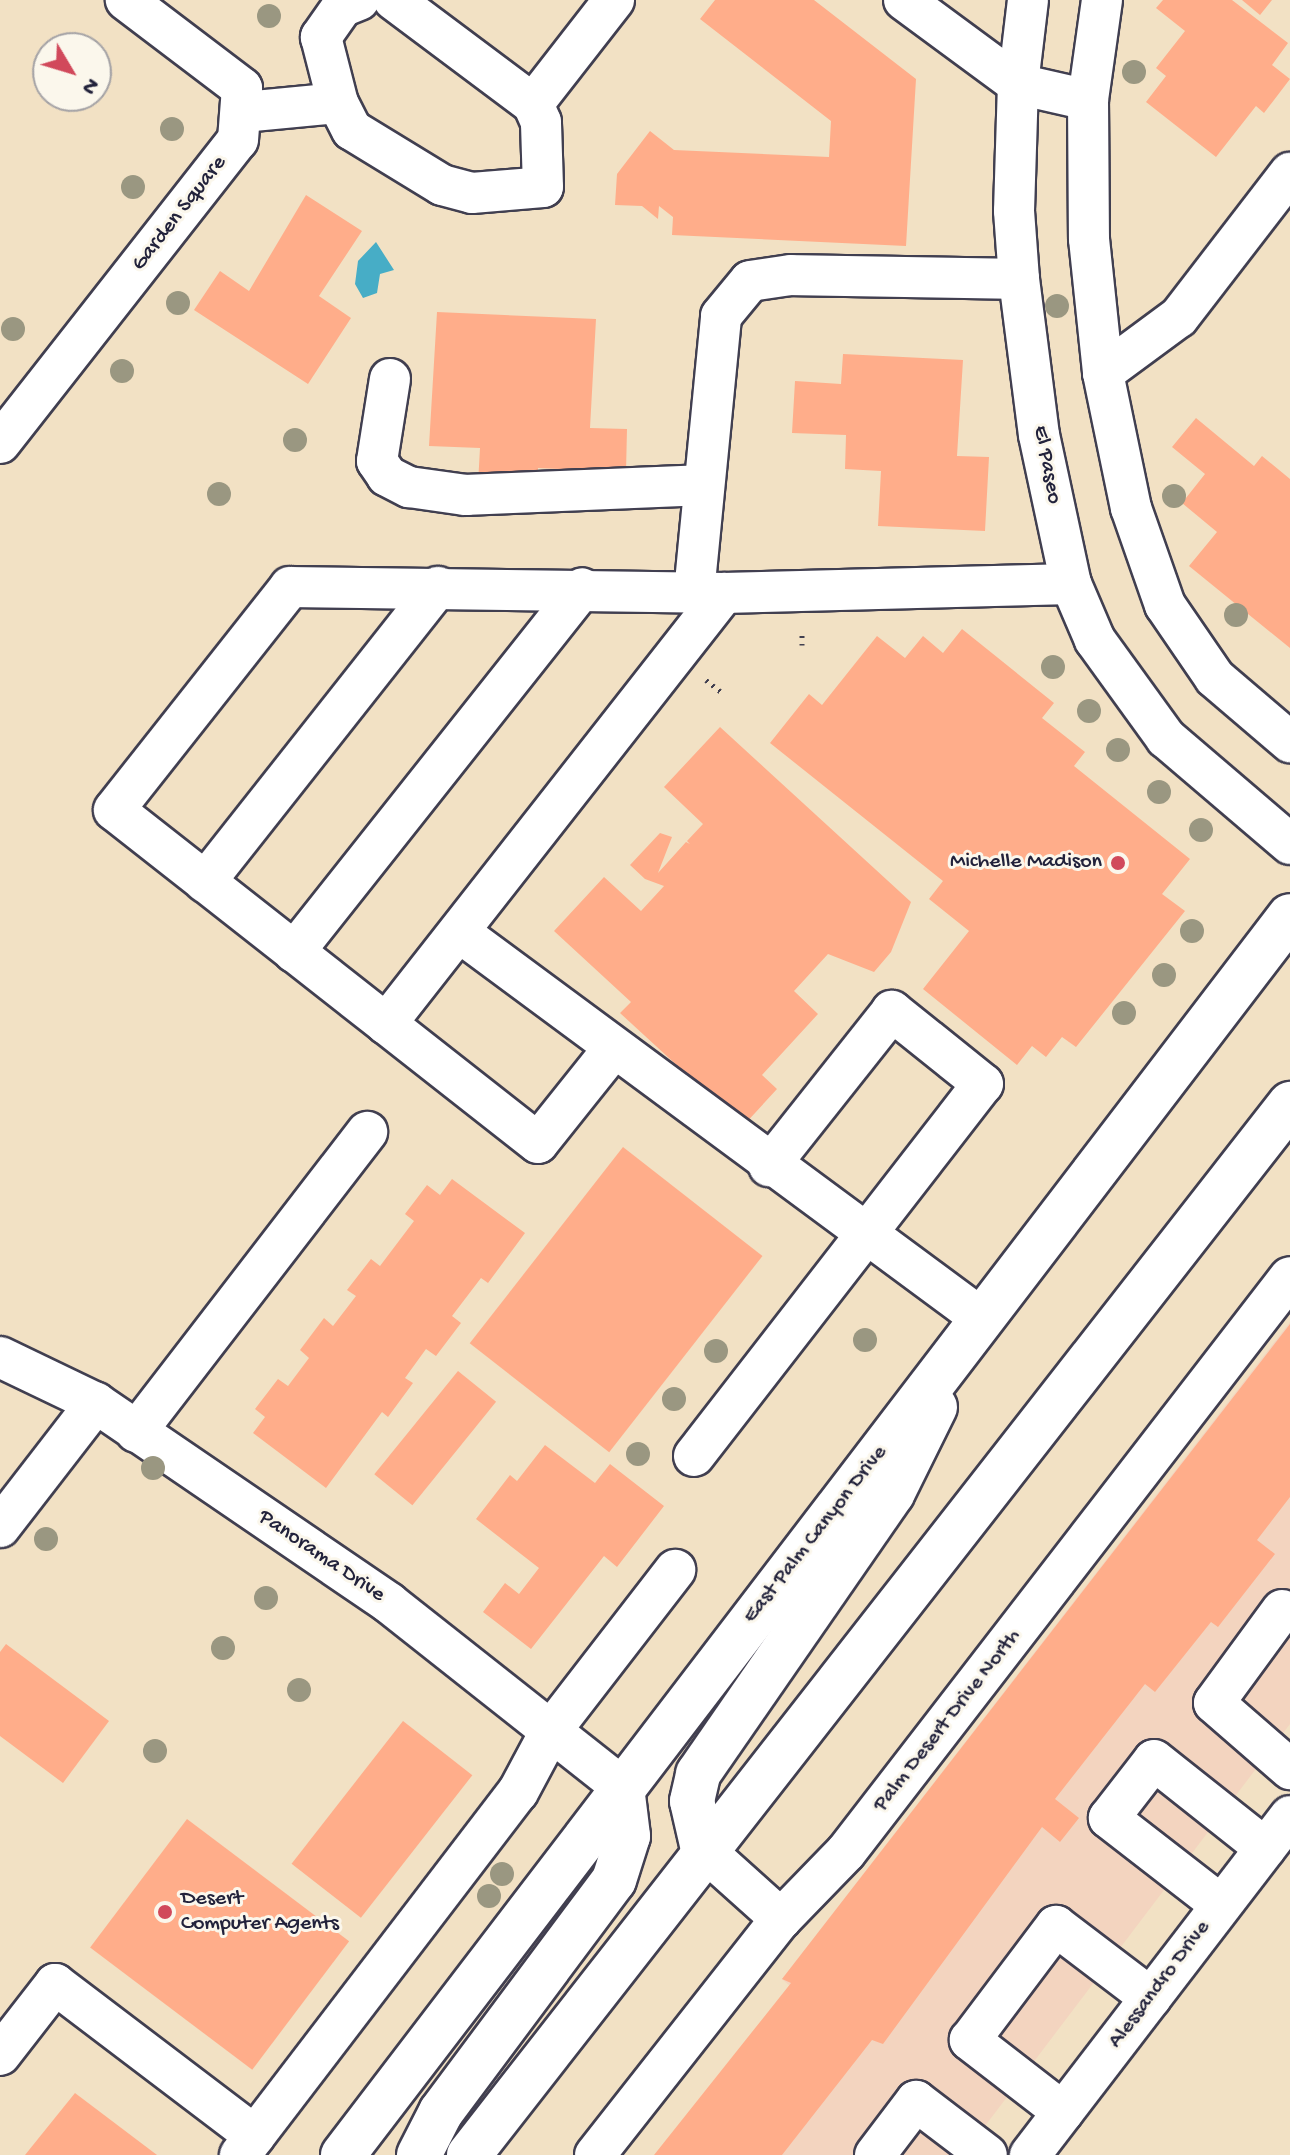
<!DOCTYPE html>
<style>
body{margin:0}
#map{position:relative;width:1290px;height:2155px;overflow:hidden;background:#f2e1c4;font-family:"Gochi Hand",sans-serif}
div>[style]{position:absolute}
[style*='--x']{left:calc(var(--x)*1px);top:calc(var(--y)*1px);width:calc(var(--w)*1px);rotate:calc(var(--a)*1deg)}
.built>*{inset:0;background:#f3d4bf}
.water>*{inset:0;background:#47adc6}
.building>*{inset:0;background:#ffad8a;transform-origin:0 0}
.path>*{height:5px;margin-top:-2.5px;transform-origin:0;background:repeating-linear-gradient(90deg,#413f50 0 2px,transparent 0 8px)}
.roads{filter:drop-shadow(2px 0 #413f50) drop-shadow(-2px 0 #413f50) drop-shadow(0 2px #413f50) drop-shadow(0 -2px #413f50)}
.minor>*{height:40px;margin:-20px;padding:0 20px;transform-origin:20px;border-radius:20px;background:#fff}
.major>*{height:44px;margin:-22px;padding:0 22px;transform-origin:22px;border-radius:22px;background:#fff}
.trees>*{width:24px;height:24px;margin:-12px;border-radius:50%;background:#9a9781}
.dots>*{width:22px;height:22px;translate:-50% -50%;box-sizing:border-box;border:4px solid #fbf7ec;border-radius:50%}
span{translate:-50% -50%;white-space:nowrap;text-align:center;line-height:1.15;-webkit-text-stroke:6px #fbf7ec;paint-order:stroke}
.street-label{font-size:22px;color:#22223b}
.poi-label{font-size:22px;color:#22223b}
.right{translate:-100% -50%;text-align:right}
.left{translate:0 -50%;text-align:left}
.north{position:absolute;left:32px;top:32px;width:80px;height:80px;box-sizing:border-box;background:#fbf7ec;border:2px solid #a4a2a5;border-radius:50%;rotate:128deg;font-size:22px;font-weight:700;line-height:32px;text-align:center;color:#22223b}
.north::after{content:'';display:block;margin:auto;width:28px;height:36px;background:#d1495b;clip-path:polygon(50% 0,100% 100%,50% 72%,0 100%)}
</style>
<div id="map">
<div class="built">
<div style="clip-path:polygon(1290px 1322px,1290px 1724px,963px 2155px,665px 2155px,791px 1987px,782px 1979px)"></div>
</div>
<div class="water">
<div style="clip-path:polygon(376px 242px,394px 270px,380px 274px,377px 293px,363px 298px,355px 284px,358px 261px)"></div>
</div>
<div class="building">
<div style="clip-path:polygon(715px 0,814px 0,916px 79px,906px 246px,672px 235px,673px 217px,659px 206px,658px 219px,642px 206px,615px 205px,617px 174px,650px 131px,674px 150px,829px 157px,831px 121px,700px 19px)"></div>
<div style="clip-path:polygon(1163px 0,1232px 0,1288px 43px,1272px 65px,1290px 79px,1264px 113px,1256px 106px,1216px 157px,1146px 102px,1166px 76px,1156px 68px,1185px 31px,1156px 8px)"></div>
<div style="clip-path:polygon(1242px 0,1272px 0,1260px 15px)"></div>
<div style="clip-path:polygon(306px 195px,362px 231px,319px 296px,351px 318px,308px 384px,194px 310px,220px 271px,249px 291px)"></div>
<div style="clip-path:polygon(437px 312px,596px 319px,590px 428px,627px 429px,626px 472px,538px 468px,537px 486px,478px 484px,480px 448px,429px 446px)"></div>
<div style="clip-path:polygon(843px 354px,963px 360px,957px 456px,989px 457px,985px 531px,878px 526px,881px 471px,845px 469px,846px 435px,792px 433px,795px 381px,841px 384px)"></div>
<div style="clip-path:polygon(1196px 418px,1254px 466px,1262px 456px,1290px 479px,1290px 648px,1189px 566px,1217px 532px,1182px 503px,1205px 474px,1172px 447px)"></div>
<div style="clip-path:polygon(962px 629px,1054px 703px,1042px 718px,1085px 752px,1074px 766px,1190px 859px,1162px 894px,1185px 911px,1076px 1047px,1062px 1037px,1046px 1057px,1032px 1046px,1017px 1065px,923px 989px,969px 931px,929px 899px,943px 881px,770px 743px,809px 694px,822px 705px,877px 636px,905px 658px,923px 636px,943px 653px)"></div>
<div style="clip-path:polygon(720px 727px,911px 902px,891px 952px,874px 972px,828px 954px,794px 991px,818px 1014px,762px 1075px,777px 1089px,743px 1126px,620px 1013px,631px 1002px,554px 931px,604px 877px,641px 911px,664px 886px,645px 879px,630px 865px,660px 833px,672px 837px,658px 873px,686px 842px,690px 844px,687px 841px,703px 824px,664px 787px)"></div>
<div style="left:623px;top:1147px;width:177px;height:249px;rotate:38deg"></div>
<div style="clip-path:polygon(452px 1179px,525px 1233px,488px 1283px,481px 1278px,452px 1316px,461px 1323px,436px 1356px,426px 1349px,405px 1378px,413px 1383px,388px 1417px,382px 1412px,326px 1488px,253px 1433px,265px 1417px,255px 1409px,278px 1379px,288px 1386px,309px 1358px,300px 1350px,324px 1318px,333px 1326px,356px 1296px,347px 1290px,371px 1259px,380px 1266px,414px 1221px,405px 1214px,427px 1185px,440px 1195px)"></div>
<div style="clip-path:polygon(1290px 1324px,1290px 1497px,1257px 1540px,1275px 1554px,1218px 1627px,1211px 1622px,1155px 1692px,1145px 1684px,1055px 1799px,1079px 1818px,1060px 1842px,1042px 1827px,883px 2044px,872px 2040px,782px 2155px,654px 2155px,791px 1983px,782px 1979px)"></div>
<div style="left:458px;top:1371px;width:49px;height:133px;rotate:39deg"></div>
<div style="clip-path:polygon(545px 1445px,595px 1483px,610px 1464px,664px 1506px,617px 1567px,604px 1556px,531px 1649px,483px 1612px,505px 1583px,519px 1594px,539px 1568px,476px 1519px,510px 1475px,517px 1481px)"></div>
<div style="clip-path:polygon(6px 1644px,109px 1721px,63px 1783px,0 1736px,0 1652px)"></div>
<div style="left:403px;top:1721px;width:88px;height:181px;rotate:38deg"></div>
<div style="left:187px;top:1819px;width:203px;height:161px;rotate:37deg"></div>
<div style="clip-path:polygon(75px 2093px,157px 2155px,25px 2155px)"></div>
</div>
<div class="path">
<div style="--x:802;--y:645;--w:15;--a:-90"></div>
<div style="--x:706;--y:680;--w:23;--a:38"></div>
</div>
<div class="roads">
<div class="minor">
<div style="--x:359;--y:0;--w:18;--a:158"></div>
<div style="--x:342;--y:7;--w:37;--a:125"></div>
<div style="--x:321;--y:37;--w:68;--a:75.6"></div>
<div style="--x:338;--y:103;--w:30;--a:63"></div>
<div style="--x:352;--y:130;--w:105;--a:31.4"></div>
<div style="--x:442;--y:185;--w:31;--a:15"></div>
<div style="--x:472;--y:193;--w:71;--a:-4.8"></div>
<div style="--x:543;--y:187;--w:65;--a:-91.8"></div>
<div style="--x:541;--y:122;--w:20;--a:-114"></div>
<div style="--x:533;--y:104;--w:174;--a:-143.2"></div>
<div style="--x:904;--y:0;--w:142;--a:36.4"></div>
<div style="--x:1018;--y:84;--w:72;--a:12.9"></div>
<div style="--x:1028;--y:0;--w:85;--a:96.8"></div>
<div style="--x:1018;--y:84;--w:127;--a:91.8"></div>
<div style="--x:1014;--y:211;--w:68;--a:85.8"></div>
<div style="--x:1019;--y:279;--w:157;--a:82.7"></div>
<div style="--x:1039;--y:435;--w:152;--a:77.9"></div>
<div style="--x:1071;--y:584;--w:61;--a:66.8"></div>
<div style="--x:1095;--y:640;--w:121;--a:54.1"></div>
<div style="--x:1166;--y:738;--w:163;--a:40.5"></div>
<div style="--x:1102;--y:0;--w:101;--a:98"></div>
<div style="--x:1088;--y:100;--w:139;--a:89.6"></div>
<div style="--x:1089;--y:239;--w:135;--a:84"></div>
<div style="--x:1103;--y:373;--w:138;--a:78.3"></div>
<div style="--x:1131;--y:508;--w:103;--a:70.7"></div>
<div style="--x:1165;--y:605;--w:88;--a:55.6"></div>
<div style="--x:1215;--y:678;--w:99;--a:40.5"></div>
<div style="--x:533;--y:104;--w:132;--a:-52.1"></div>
<div style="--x:244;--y:112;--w:94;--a:-5.5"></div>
<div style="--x:1103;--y:373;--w:94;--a:-36.4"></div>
<div style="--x:1179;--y:317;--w:182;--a:-52.4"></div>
<div style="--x:390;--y:379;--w:83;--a:99"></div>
<div style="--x:377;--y:461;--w:18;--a:56"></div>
<div style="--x:387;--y:476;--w:25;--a:27"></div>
<div style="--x:409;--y:487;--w:58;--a:8"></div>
<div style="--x:466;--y:495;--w:238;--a:-2.4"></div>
<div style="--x:0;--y:443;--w:385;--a:-51.9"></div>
<div style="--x:238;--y:140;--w:52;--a:-85.6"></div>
<div style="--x:242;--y:88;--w:146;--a:-142.8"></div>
<div style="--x:694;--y:593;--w:278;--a:-84.4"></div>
<div style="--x:721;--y:316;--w:45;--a:-50.4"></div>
<div style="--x:750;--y:281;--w:41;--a:-8.3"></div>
<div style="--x:791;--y:275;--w:228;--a:1"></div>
<div style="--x:205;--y:882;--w:376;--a:-51.7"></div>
<div style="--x:459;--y:932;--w:649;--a:36.48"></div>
<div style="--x:294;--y:952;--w:464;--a:-51.6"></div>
<div style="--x:386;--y:1024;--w:548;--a:-51.9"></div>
<div style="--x:724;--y:593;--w:347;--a:-1.5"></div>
<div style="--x:613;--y:1049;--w:120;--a:128.6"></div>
<div style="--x:538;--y:1143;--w:539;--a:-141.85"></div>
<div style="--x:114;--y:810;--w:284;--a:-51.7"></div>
<div style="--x:290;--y:587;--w:434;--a:0.8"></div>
<div style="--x:0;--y:1357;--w:106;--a:25.6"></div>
<div style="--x:96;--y:1403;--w:355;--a:34.3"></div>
<div style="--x:389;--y:1603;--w:297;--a:38.3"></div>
<div style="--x:136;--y:1432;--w:379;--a:-52.4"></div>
<div style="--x:694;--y:1456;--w:471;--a:-52.2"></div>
<div style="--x:983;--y:1084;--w:117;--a:-141.3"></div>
<div style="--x:892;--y:1011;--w:198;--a:128.4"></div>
<div style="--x:0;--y:1527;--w:157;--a:-52.3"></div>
<div style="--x:1282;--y:1610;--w:115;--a:126.2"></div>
<div style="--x:1214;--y:1703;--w:101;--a:41"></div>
<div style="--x:703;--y:1849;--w:105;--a:41.9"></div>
<div style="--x:1221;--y:1905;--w:142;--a:-142.2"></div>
<div style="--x:1109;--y:1818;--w:73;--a:-52.2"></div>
<div style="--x:1154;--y:1760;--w:142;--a:38.4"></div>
<div style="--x:0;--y:2055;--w:90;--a:-52.2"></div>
<div style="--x:55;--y:1984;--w:251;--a:37.2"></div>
<div style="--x:1063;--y:2112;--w:118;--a:-142.3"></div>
<div style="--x:970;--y:2040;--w:143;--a:-53"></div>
<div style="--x:1056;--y:1926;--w:119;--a:37.2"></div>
<div style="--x:240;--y:2155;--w:457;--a:-52.6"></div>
<div style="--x:518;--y:1792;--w:68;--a:-61.9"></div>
<div style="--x:550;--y:1732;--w:205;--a:-52.3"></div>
<div style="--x:595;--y:2155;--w:300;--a:-51.8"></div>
<div style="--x:781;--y:1919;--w:93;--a:-45.9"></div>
<div style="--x:846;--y:1852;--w:726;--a:-52.33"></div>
<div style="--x:875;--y:2155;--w:68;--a:-52.8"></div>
<div style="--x:916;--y:2101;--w:89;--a:37.3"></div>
<div style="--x:1030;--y:2155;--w:427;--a:-52.5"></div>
</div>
<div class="major">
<div style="--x:703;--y:1849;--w:49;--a:-102.9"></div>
<div style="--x:692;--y:1801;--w:28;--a:-77"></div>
<div style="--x:698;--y:1774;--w:341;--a:-55.3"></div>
<div style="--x:892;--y:1494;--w:97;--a:-63.7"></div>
<div style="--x:343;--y:2155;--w:1559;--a:-52.61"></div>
<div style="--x:419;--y:2155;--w:48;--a:-62.9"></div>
<div style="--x:441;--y:2112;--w:289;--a:-53.3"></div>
<div style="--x:614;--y:1880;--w:46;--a:-72.3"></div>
<div style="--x:628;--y:1836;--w:49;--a:-97"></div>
<div style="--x:469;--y:2155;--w:1334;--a:-52"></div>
</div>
</div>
<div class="trees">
<div style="left:269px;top:16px"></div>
<div style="left:1134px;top:72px"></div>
<div style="left:172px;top:129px"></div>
<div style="left:133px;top:187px"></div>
<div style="left:178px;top:303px"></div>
<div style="left:1057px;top:306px"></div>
<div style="left:13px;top:329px"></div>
<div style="left:122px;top:371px"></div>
<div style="left:295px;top:440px"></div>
<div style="left:219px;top:494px"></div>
<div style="left:1174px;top:496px"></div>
<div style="left:1236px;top:615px"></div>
<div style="left:1053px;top:667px"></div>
<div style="left:1089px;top:711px"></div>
<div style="left:1118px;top:750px"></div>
<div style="left:1159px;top:792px"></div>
<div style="left:1201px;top:830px"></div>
<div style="left:1192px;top:931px"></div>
<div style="left:1164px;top:975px"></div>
<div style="left:1124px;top:1013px"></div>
<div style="left:865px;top:1340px"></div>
<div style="left:716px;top:1351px"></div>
<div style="left:674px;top:1399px"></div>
<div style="left:638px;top:1454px"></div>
<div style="left:153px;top:1468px"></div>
<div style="left:46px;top:1539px"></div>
<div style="left:266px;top:1598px"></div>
<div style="left:223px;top:1648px"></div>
<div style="left:299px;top:1690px"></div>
<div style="left:155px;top:1751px"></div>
<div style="left:502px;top:1874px"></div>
<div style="left:489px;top:1896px"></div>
</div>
<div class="dots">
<div style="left:1118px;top:863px;background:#d1495b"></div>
<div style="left:165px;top:1912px;background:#d1495b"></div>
</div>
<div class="street-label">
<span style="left:180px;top:214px;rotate:-52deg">Garden Square</span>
<span style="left:1046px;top:465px;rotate:79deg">El Paseo</span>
<span style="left:816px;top:1535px;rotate:-52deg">East Palm Canyon Drive</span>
<span style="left:321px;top:1557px;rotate:34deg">Panorama Drive</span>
<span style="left:948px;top:1721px;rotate:-52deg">Palm Desert Drive North</span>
<span style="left:1160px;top:1985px;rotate:-53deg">Alessandro Drive</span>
</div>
<div class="poi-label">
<span class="right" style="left:1102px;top:863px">Michelle Madison</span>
<span class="left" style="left:181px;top:1912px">Desert<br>Computer Agents</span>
</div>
<div class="north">N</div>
</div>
